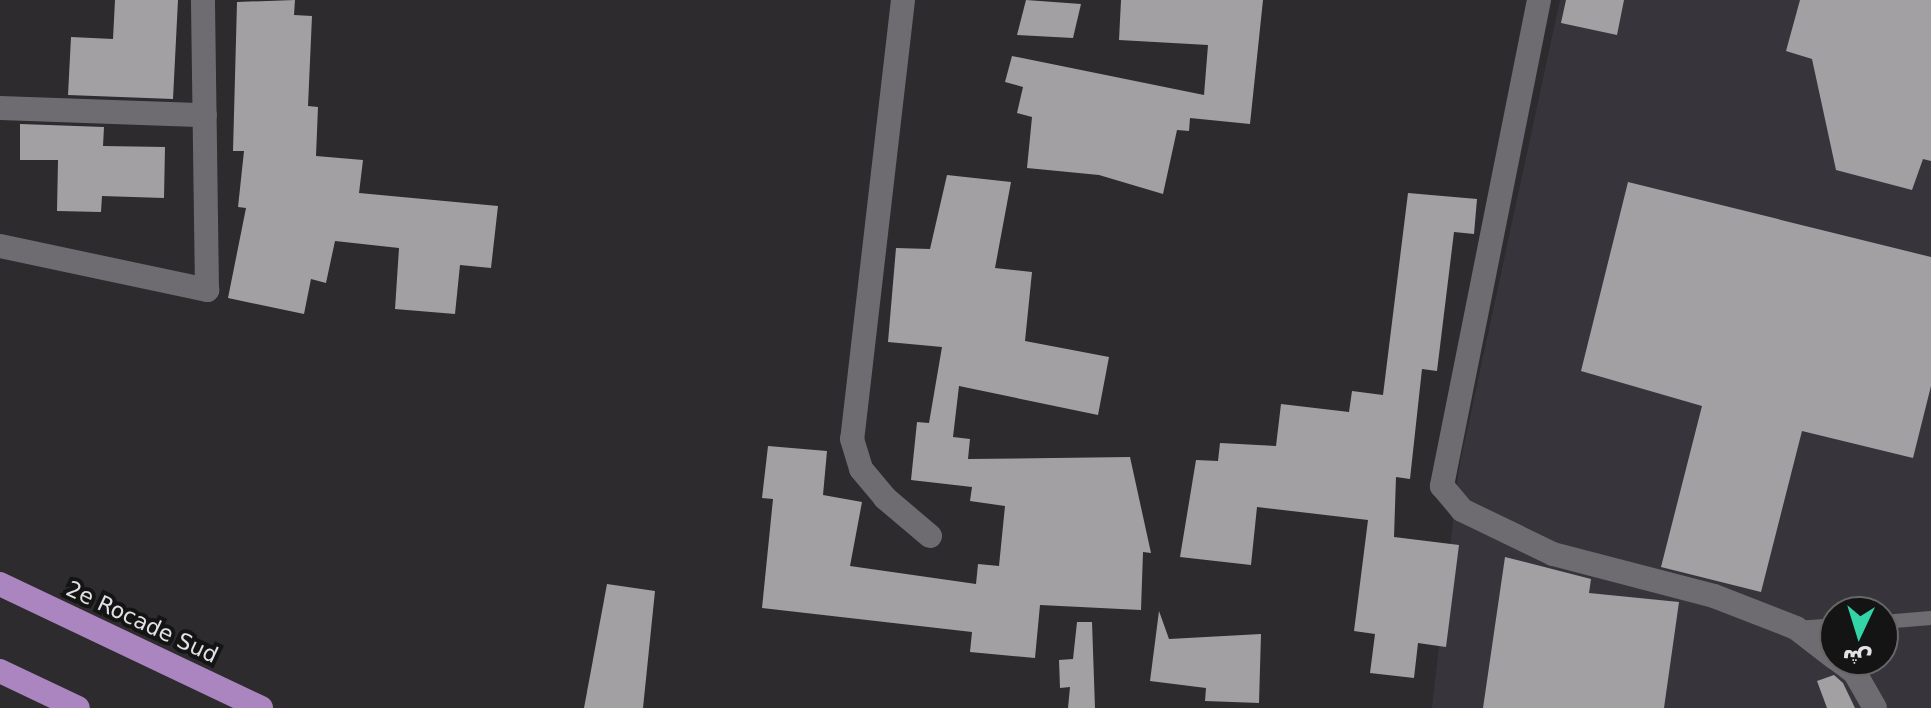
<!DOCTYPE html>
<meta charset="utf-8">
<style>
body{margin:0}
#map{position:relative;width:1931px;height:708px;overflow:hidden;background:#2d2b2e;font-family:"DejaVu Sans",Vazirmatn,sans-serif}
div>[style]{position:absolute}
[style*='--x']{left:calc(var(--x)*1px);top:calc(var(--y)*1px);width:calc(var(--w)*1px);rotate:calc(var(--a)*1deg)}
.built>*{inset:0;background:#38343b}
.building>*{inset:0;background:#a3a0a4}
.service>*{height:14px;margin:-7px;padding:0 7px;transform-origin:7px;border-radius:7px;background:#6e6c70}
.minor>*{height:24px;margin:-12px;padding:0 12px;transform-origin:12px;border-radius:12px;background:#6e6c70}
.motorway>*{height:24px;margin:-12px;padding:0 12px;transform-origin:12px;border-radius:12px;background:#aa85bf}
span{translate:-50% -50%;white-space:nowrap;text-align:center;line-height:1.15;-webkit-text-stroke:8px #151415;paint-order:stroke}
.street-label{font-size:22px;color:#e2e1e3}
.north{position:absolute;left:1819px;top:596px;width:80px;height:80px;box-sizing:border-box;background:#151415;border:2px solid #676667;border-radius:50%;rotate:184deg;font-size:22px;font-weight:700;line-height:32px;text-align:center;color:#e2e1e3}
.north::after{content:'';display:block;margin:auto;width:28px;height:36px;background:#33d4a8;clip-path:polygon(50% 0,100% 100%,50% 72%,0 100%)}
</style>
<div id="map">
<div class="built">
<div style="clip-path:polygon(evenodd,1560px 0,1931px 0,1931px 708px,1432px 708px,1459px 468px,1560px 0,1835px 612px,1883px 612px,1883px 660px,1835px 660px,1835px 612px)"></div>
</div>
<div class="building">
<div style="clip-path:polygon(115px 0,178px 0,173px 99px,68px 95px,71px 37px,113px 39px)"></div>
<div style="clip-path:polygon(295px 0,294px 15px,312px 16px,308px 106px,318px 107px,316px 156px,363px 160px,359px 193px,498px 206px,491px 268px,460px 265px,455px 314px,395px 309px,399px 248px,335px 241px,326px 283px,311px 279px,304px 314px,228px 298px,246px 208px,238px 207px,244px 151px,233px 151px,237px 2px)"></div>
<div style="clip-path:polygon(1026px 0,1081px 4px,1073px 38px,1017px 35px)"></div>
<div style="clip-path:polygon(1121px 0,1263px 0,1250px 124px,1190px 118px,1189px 131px,1177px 130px,1163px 194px,1099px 175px,1027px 168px,1032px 117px,1017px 113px,1023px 87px,1005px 82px,1012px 56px,1204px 95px,1208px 45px,1119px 40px)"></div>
<div style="clip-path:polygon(1566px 0,1624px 0,1617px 35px,1561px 23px)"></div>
<div style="clip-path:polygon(1800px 0,1931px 0,1931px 161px,1923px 159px,1912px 190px,1836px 170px,1812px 59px,1786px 51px)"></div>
<div style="clip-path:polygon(20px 124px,104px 127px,103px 146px,165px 147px,164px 198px,102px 196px,101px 212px,57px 211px,58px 160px,20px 160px)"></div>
<div style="clip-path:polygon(947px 175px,1011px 182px,995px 268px,1032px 272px,1025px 341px,1109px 357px,1098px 415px,959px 386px,953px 437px,970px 439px,968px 459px,1130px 457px,1151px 553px,1143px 552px,1141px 610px,1040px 605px,1035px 658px,970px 652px,972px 632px,762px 608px,773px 499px,762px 498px,768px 446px,827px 451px,823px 495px,862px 502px,850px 566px,976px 584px,978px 564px,999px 566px,1005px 506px,970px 501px,972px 487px,911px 480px,917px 422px,929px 423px,942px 347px,888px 342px,896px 248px,930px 249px)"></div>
<div style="clip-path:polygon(1628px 182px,1931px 257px,1931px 386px,1913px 458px,1802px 431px,1761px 592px,1661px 567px,1702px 406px,1581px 371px)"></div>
<div style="clip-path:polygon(1408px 193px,1477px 199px,1474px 234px,1454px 232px,1437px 371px,1422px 369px,1410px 479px,1396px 477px,1394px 537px,1459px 545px,1446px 647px,1418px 643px,1414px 678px,1370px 673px,1375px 634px,1354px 631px,1368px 520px,1257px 507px,1251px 565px,1180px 557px,1196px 460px,1218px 461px,1220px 443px,1276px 446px,1281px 404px,1349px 412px,1352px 391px,1383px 395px)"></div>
<div style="clip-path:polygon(1505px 557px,1591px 579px,1589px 593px,1679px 602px,1664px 708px,1483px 708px)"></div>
<div style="clip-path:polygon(607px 584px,655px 591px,643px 708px,584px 708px)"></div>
<div style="clip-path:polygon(1159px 611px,1169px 639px,1261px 634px,1259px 703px,1205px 701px,1206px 688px,1150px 681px)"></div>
<div style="clip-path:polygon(1077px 622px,1092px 622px,1095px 708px,1068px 708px,1070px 687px,1060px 688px,1059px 660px,1073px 659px)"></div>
<div style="clip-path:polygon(1834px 675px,1843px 683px,1855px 708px,1827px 708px,1817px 681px)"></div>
</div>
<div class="service">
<div style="--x:1883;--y:622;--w:48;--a:-4.8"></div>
<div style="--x:1796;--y:628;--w:39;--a:-4"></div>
</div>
<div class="minor">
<div style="--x:903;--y:0;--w:442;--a:96.6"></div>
<div style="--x:852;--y:439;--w:31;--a:73"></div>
<div style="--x:861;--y:469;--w:38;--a:50"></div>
<div style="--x:885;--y:498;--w:59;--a:40.2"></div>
<div style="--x:1539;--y:0;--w:496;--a:101.3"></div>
<div style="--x:1442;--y:486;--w:31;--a:50"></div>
<div style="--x:1462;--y:510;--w:101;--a:25.8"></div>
<div style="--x:1553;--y:554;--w:166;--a:14.6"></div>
<div style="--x:1714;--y:596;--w:88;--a:21.3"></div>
<div style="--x:1796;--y:628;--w:49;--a:37.6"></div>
<div style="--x:0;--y:108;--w:205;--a:2"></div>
<div style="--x:0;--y:246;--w:212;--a:12"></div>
<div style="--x:207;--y:290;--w:290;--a:-90.8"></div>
<div style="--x:1838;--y:660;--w:21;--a:37"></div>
<div style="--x:1855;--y:673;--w:40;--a:60.3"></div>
</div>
<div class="motorway">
<div style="--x:0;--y:584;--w:289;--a:25.4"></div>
<div style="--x:0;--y:671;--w:86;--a:25.4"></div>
</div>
<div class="street-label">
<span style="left:142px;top:622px;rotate:25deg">2e Rocade Sud</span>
</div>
<div class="north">ش</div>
</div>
